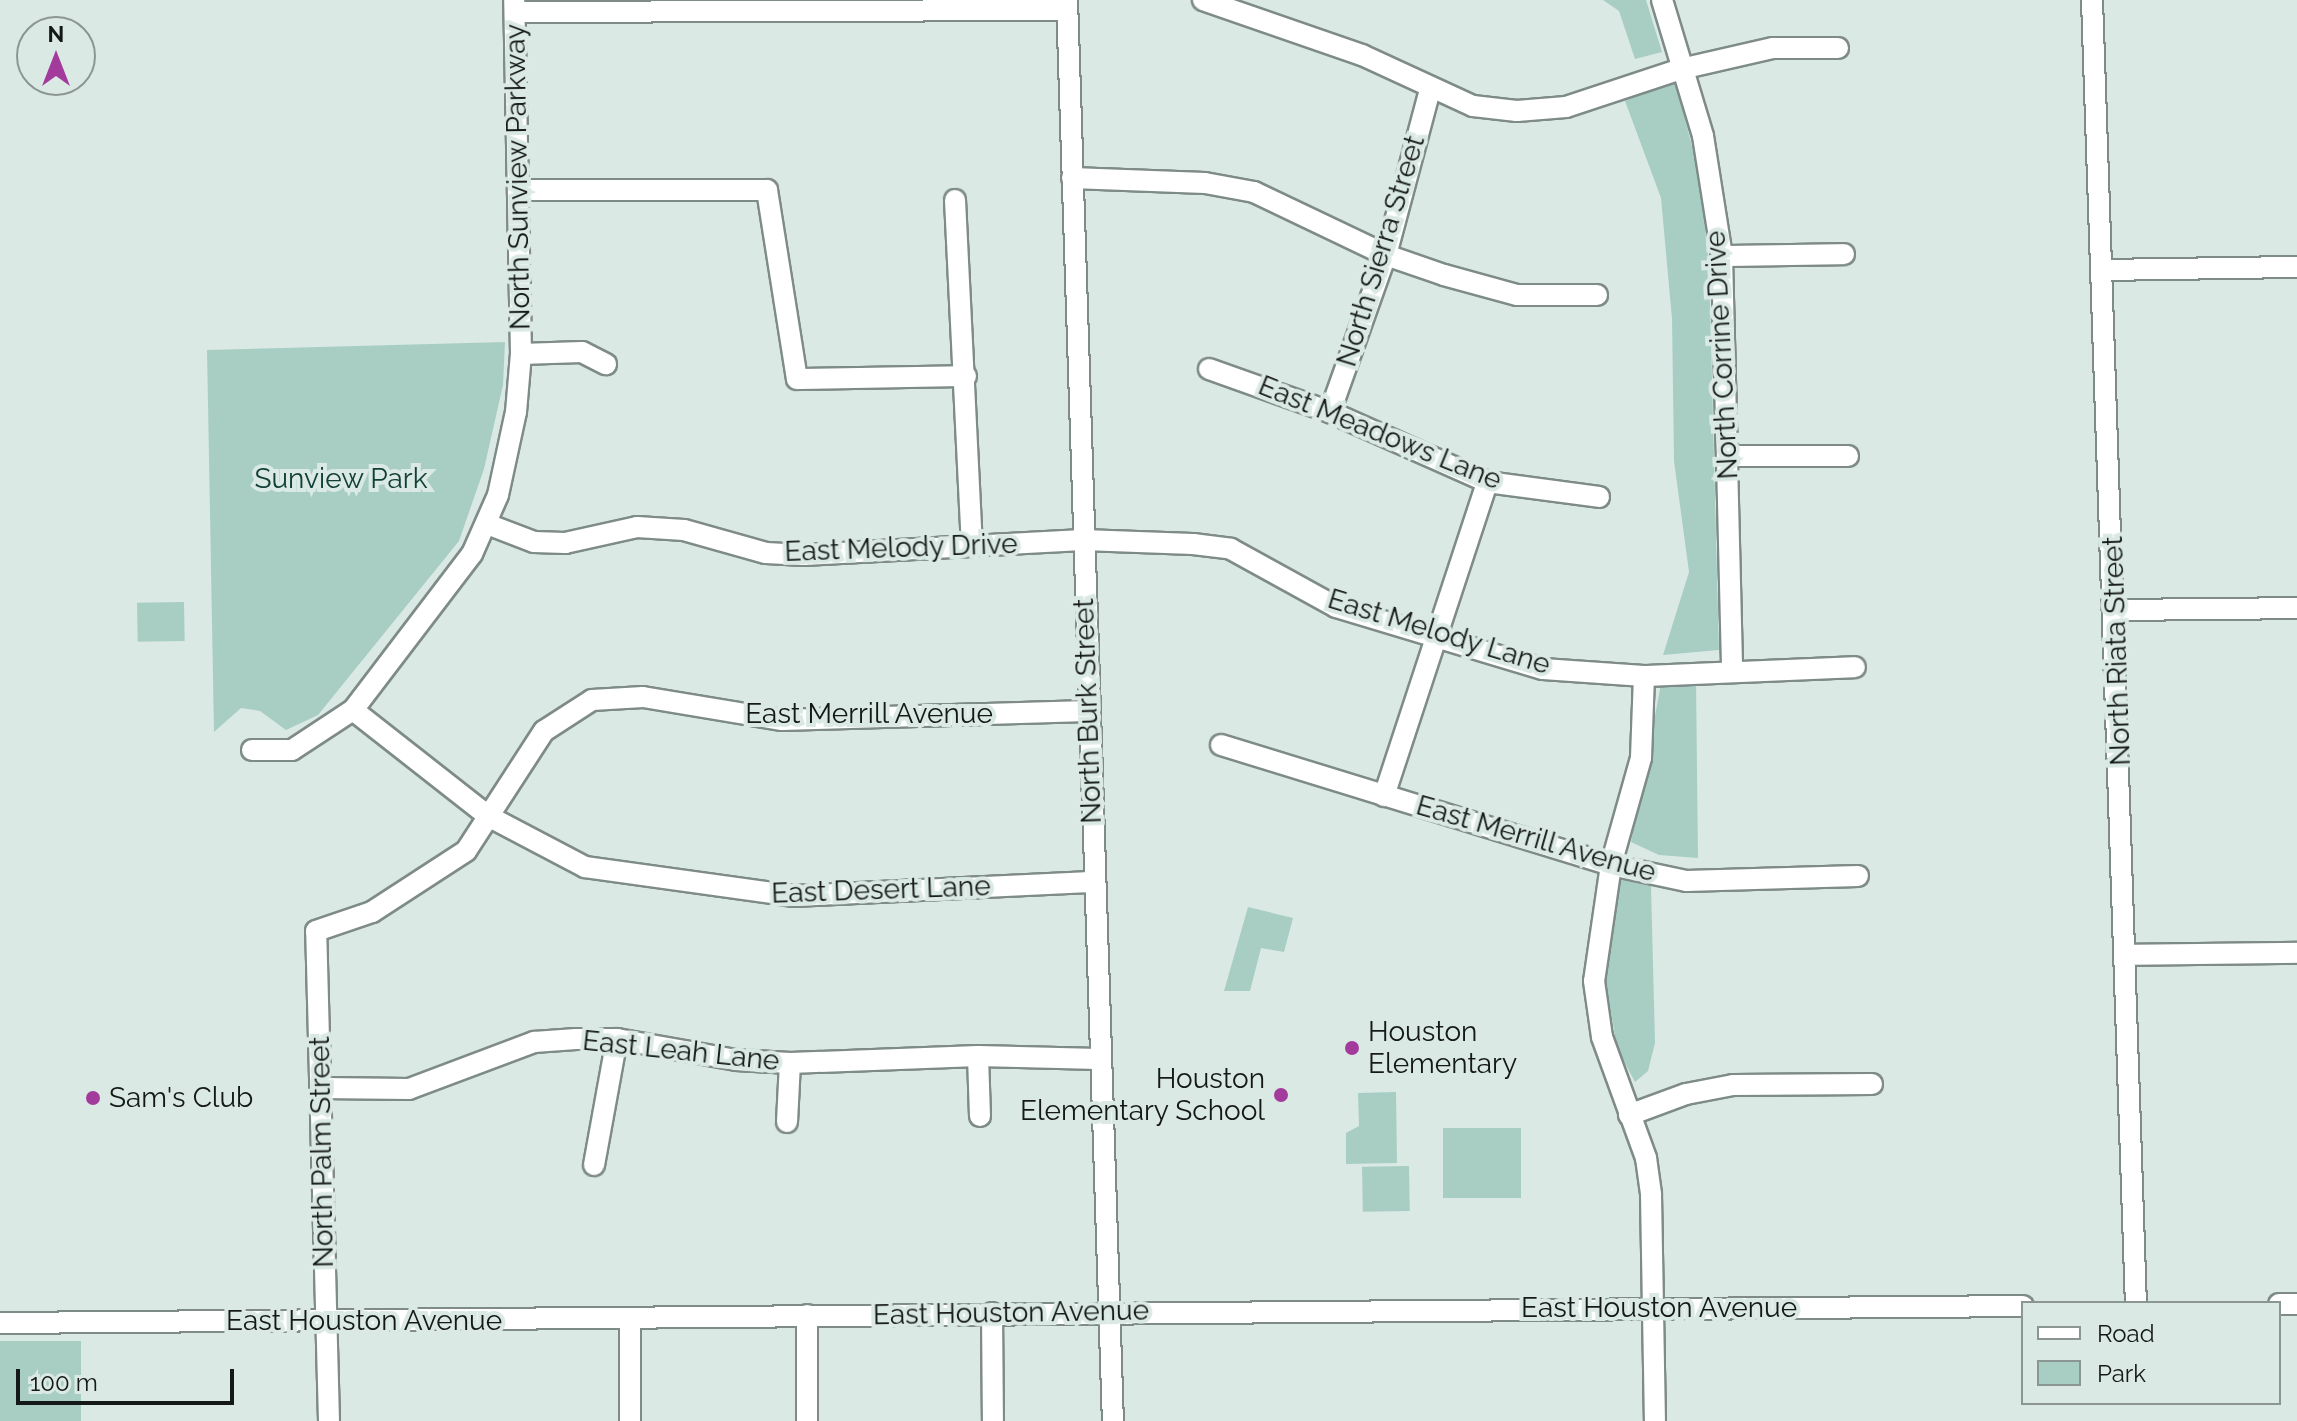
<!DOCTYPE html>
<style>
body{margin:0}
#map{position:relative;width:2297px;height:1421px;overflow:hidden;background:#dbe9e5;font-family:Raleway,sans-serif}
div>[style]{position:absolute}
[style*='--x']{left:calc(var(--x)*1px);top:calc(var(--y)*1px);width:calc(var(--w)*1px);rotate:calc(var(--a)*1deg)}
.green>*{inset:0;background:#a8cec4;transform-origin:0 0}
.roads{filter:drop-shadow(2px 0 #7e8b88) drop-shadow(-2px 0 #7e8b88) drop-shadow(0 2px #7e8b88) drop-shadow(0 -2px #7e8b88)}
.minor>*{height:20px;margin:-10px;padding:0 10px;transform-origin:10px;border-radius:10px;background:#fff}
.dots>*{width:22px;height:22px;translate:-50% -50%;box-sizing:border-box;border:4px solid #dbe9e5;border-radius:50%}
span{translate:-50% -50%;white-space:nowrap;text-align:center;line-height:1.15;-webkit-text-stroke:8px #dbe9e5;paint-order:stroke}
.street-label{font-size:28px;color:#141917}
.park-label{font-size:28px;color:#124037}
.poi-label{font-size:28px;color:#141917}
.left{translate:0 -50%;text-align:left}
.right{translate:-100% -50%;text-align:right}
.legend{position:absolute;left:2021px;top:1301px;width:260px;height:104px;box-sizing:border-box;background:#dbe9e5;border:2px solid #8b9693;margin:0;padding:10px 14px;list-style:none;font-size:24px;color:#141917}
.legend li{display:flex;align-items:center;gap:16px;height:40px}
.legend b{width:40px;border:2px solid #8b9693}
.north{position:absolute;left:16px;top:16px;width:80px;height:80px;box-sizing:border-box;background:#dbe9e5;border:2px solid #8b9693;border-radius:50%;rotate:0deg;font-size:22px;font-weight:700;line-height:32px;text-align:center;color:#141917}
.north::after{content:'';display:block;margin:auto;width:28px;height:36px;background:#a33b9d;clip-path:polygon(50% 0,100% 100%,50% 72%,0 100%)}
.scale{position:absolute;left:16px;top:1369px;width:218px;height:36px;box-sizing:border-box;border:4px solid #141917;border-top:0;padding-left:10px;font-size:24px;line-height:28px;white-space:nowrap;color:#141917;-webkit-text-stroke:6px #dbe9e5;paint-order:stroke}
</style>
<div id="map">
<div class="green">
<div style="clip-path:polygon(1603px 0,1646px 0,1662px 52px,1635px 59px,1619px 11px)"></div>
<div style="clip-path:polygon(1675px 81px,1699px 173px,1709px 263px,1719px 650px,1663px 655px,1689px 572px,1674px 461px,1672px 319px,1661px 198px,1625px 101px)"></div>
<div style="clip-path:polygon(505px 342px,503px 385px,484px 469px,459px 541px,318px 715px,286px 730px,260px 711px,241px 708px,214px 732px,207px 350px)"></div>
<div style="left:184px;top:602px;width:39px;height:47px;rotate:89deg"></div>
<div style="clip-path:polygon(1696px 680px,1698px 858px,1659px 855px,1631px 842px,1661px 684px)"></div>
<div style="clip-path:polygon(1615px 878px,1651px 886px,1655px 1043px,1648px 1071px,1635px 1082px,1617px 1048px,1606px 983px,1606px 930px)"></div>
<div style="clip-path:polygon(1248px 907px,1293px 918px,1284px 952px,1261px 948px,1250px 991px,1224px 991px)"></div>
<div style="clip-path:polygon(1396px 1092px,1397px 1163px,1346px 1164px,1346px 1133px,1359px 1126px,1358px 1093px)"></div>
<div style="left:1443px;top:1128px;width:78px;height:70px"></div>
<div style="left:1409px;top:1166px;width:45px;height:47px;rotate:89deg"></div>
<div style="left:0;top:1341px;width:81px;height:80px"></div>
</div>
<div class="roads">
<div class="minor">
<div style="--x:1067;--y:0;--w:1422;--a:88.15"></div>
<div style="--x:1203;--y:0;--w:168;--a:19.1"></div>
<div style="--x:1362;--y:55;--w:122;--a:24.7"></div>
<div style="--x:1473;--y:106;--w:44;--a:6.5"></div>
<div style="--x:1517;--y:111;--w:49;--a:-4.7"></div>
<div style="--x:1566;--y:107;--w:121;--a:-18.3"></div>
<div style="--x:1681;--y:69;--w:94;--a:-12.9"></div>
<div style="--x:1773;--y:48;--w:65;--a:0"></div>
<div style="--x:1662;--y:0;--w:142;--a:73.2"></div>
<div style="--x:1703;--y:136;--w:121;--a:81"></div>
<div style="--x:1722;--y:256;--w:413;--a:88.6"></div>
<div style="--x:2092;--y:0;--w:1304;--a:88.07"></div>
<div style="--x:516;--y:12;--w:551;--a:-0.21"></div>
<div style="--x:1072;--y:178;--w:133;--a:2.2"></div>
<div style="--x:1205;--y:183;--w:50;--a:10.4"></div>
<div style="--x:1254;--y:192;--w:146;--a:25.5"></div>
<div style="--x:1386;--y:255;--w:61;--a:19"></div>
<div style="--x:1444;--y:275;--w:76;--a:15.3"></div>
<div style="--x:1517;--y:295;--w:80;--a:0"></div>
<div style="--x:520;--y:190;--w:247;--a:0"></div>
<div style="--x:767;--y:190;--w:191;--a:81"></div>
<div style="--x:797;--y:379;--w:169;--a:-1"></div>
<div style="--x:955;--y:200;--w:346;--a:87.2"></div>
<div style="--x:1722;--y:256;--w:122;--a:-0.9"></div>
<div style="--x:2103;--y:270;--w:194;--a:-0.9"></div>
<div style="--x:521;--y:354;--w:61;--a:-1.9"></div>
<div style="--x:582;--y:352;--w:27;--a:27"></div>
<div style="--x:1209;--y:369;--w:128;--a:19.6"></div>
<div style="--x:1330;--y:412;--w:172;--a:24"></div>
<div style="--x:1487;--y:482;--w:113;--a:7.6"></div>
<div style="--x:1330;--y:412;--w:167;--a:-70.4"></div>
<div style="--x:1386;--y:255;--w:171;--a:-75.1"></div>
<div style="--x:1728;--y:456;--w:120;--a:0"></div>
<div style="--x:487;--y:524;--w:50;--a:21"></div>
<div style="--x:534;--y:542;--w:31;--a:2"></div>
<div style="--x:565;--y:543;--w:74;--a:-12.5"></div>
<div style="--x:637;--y:527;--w:47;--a:3.7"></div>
<div style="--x:684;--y:530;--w:85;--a:15.7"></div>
<div style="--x:766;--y:553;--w:38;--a:3"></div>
<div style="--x:804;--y:555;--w:279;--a:-3.1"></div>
<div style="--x:1083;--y:540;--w:110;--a:2.1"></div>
<div style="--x:1193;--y:544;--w:38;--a:7"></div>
<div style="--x:1231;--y:549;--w:120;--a:28.9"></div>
<div style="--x:1336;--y:607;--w:216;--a:16.7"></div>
<div style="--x:1543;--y:669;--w:101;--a:4"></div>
<div style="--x:1644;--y:676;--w:211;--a:-2.4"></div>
<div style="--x:2117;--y:610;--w:180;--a:-0.6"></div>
<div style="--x:1644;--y:676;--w:82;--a:92.1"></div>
<div style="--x:1641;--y:758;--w:111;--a:105.7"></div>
<div style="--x:1611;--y:865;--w:117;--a:98.3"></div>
<div style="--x:1594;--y:981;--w:57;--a:81.9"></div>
<div style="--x:1602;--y:1037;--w:129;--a:70"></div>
<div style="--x:1646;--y:1158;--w:37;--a:82"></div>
<div style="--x:1651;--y:1195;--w:226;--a:89"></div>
<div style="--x:353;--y:710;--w:172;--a:38.1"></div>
<div style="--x:488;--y:816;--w:110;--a:27.7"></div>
<div style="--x:585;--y:867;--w:211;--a:7.9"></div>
<div style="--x:794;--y:896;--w:299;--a:-2.7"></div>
<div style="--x:1221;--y:745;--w:408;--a:17.1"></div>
<div style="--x:1611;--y:865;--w:77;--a:12"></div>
<div style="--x:1686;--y:881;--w:172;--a:-1.7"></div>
<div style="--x:252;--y:750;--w:40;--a:0"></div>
<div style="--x:292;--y:750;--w:73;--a:-33.3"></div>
<div style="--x:353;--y:710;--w:196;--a:-52.7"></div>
<div style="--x:472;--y:554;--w:64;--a:-66.2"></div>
<div style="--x:498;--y:495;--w:85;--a:-77.8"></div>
<div style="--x:516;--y:412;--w:58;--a:-85.1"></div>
<div style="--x:521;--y:354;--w:354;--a:-91.1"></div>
<div style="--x:1384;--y:796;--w:330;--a:-71.8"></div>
<div style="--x:2124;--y:955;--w:173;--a:-0.7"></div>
<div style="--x:978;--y:1056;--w:60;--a:88.1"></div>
<div style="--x:321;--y:1088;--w:88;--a:0.7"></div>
<div style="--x:409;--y:1089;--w:134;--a:-20.6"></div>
<div style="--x:534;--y:1042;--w:42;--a:-4.1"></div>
<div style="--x:576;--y:1039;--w:41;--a:0"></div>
<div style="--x:617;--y:1039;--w:121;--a:10"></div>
<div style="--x:736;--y:1060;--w:54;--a:3.2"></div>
<div style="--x:790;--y:1063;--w:188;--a:-2.1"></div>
<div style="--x:978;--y:1056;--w:121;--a:1.4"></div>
<div style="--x:1629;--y:1115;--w:61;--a:-20.2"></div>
<div style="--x:1686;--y:1094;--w:48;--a:-10.8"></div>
<div style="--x:1733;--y:1085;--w:139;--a:-0.4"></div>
<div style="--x:787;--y:1122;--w:59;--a:-87.1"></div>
<div style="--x:594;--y:1165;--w:128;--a:-79.7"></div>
<div style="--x:2279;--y:1304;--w:18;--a:0"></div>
<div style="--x:992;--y:1313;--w:108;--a:89.5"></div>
<div style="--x:630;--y:1321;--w:100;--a:90"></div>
<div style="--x:0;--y:1323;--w:2023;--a:-0.48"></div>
<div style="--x:329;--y:1421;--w:490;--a:-91.5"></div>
<div style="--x:316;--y:931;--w:59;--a:-18.7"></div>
<div style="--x:372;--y:912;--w:112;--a:-33"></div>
<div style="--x:466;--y:851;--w:143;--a:-57"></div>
<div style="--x:544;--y:731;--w:57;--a:-32.9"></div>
<div style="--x:592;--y:700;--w:51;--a:-3.4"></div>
<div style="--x:643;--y:697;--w:141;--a:9.4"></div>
<div style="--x:782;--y:720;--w:306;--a:-1.7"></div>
<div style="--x:807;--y:1421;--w:106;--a:-90"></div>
</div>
</div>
<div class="dots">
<div style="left:1352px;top:1048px;background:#a33b9d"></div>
<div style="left:1281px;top:1095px;background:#a33b9d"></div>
<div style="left:93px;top:1098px;background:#a33b9d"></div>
</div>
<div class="street-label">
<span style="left:518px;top:177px;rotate:-91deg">North Sunview Parkway</span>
<span style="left:1381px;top:251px;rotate:-73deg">North Sierra Street</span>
<span style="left:1722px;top:355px;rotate:-93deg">North Corrine Drive</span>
<span style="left:1380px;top:433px;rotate:22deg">East Meadows Lane</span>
<span style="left:901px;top:548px;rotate:-2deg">East Melody Drive</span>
<span style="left:1439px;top:632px;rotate:17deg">East Melody Lane</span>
<span style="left:2117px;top:651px;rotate:-92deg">North Riata Street</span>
<span style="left:1088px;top:711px;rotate:-92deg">North Burk Street</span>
<span style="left:869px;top:714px">East Merrill Avenue</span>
<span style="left:1536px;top:839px;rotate:16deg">East Merrill Avenue</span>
<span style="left:881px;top:890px;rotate:-2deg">East Desert Lane</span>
<span style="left:681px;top:1051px;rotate:6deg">East Leah Lane</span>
<span style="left:322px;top:1152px;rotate:-91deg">North Palm Street</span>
<span style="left:1659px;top:1308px">East Houston Avenue</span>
<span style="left:1011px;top:1313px;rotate:-1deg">East Houston Avenue</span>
<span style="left:364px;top:1321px">East Houston Avenue</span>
</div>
<div class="park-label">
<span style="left:341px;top:479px">Sunview Park</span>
</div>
<div class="poi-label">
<span class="left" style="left:1368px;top:1048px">Houston<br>Elementary</span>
<span class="right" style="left:1265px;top:1095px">Houston<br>Elementary School</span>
<span class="left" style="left:109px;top:1098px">Sam's Club</span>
</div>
<ul class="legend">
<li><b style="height:10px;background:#fff"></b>Road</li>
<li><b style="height:22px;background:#a8cec4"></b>Park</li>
</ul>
<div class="north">N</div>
<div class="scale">100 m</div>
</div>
